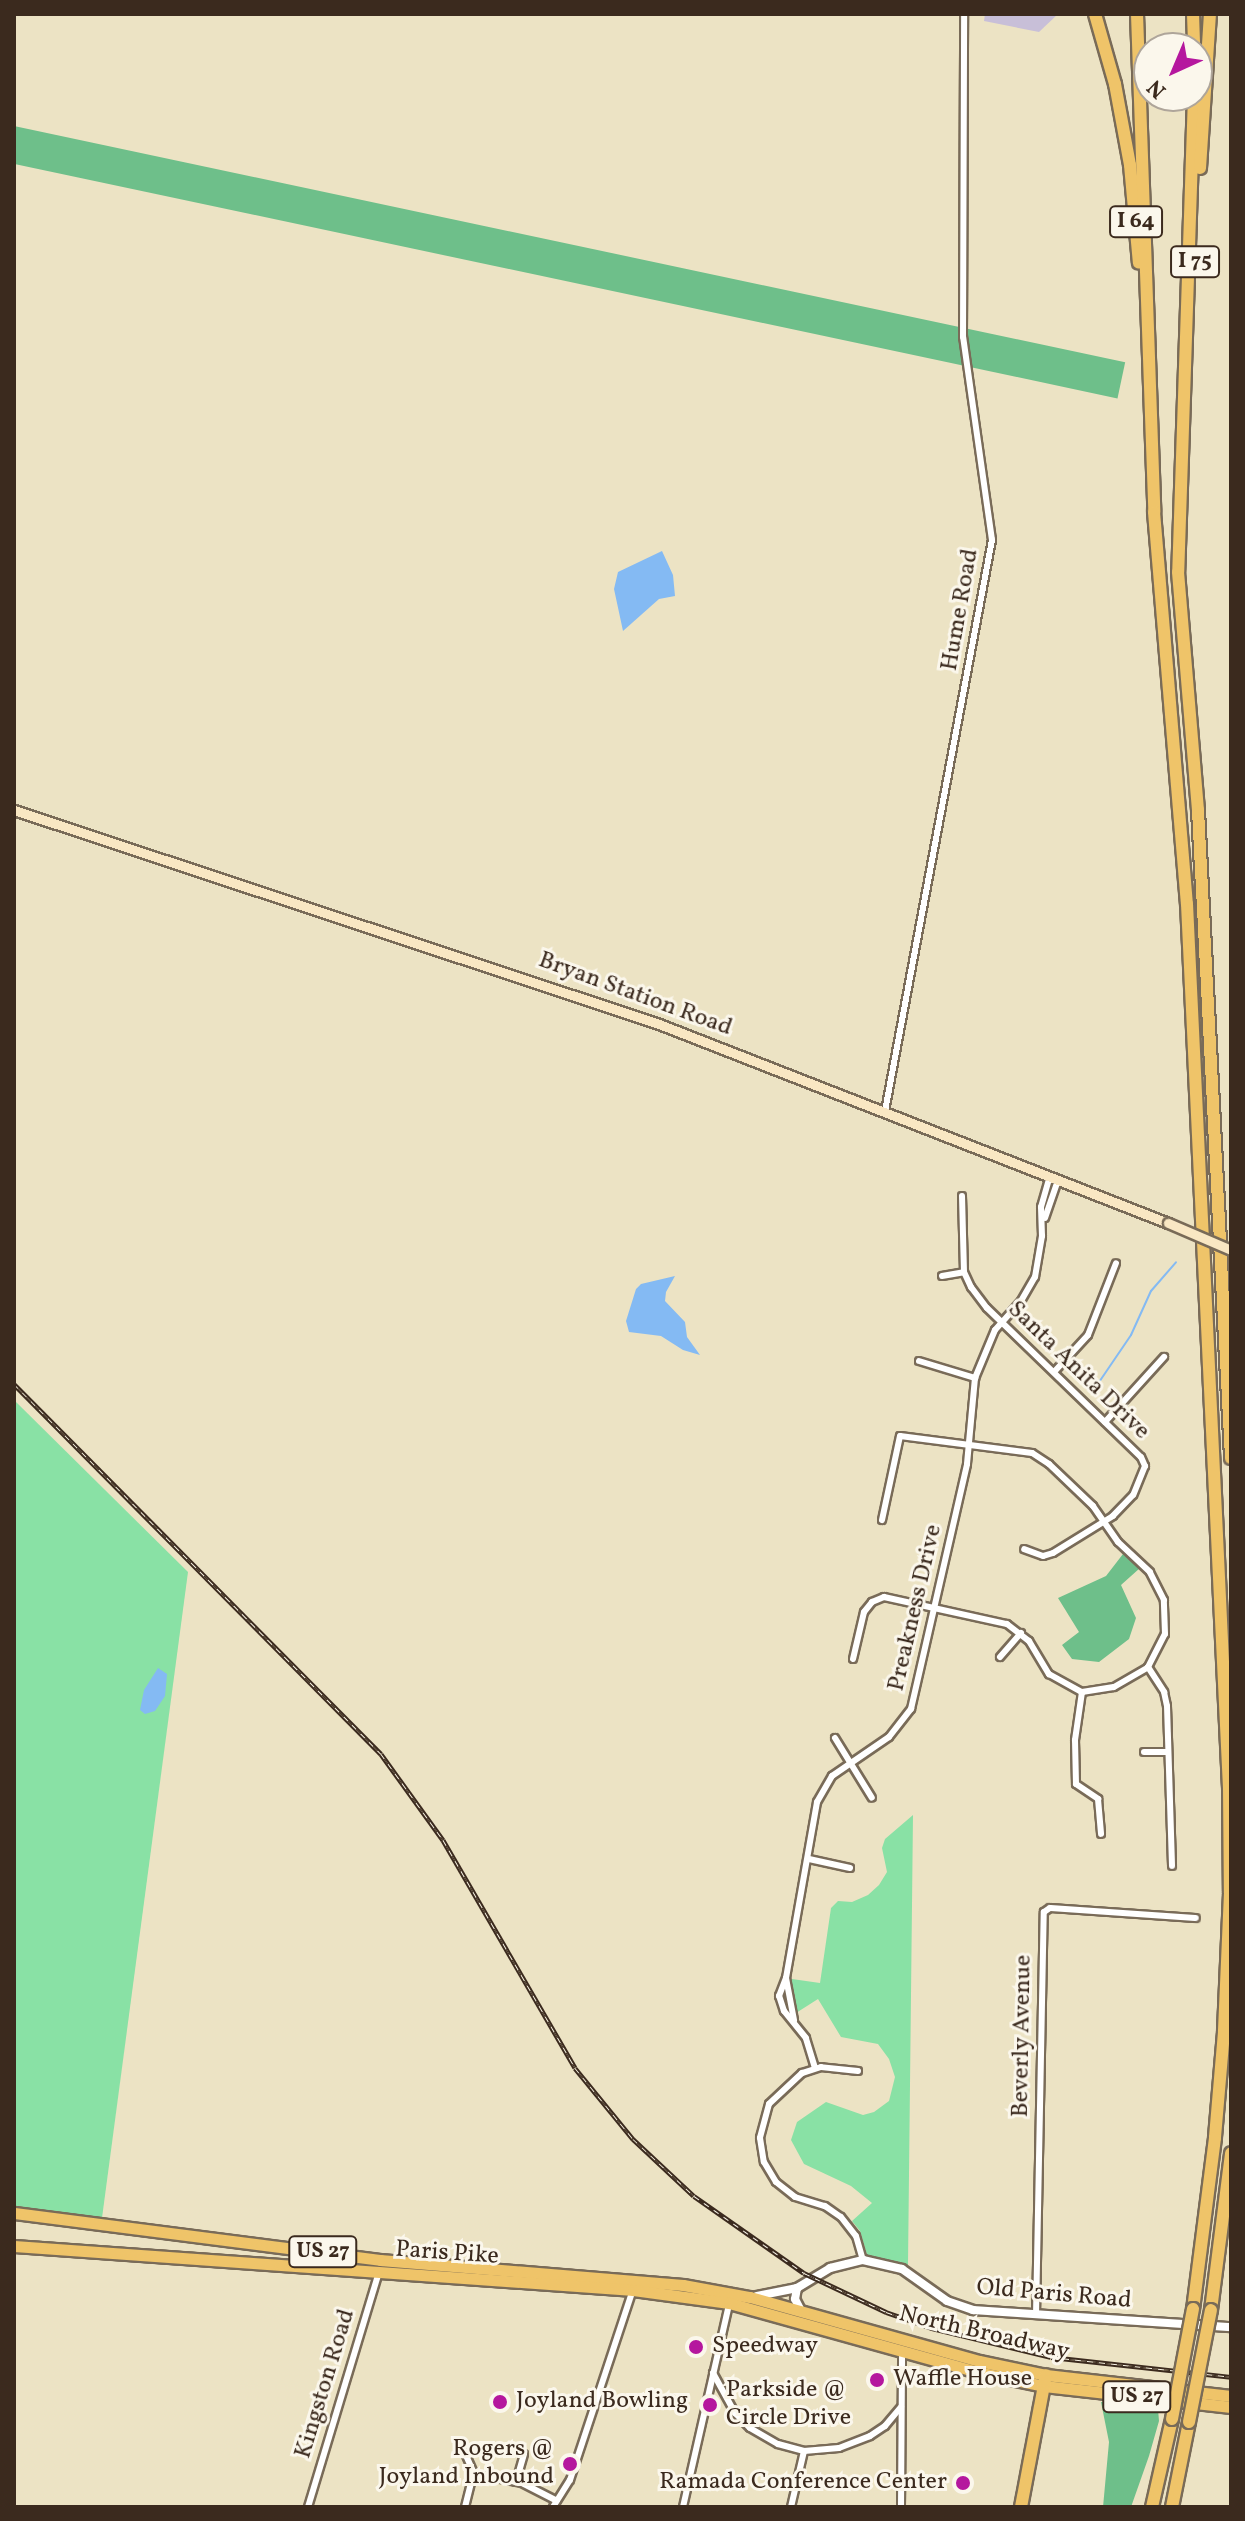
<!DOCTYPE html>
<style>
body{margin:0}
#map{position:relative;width:1245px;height:2521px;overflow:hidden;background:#ece3c4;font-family:Vollkorn,serif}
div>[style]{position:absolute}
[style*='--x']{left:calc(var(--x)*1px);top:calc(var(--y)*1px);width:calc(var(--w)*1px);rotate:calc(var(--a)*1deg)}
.industrial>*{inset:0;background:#c8bfd8}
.green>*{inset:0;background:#89e1a5}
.forest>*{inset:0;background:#6ebf8a;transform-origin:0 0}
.water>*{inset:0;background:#84baf3}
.stream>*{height:2px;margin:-1px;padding:0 1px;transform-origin:1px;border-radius:1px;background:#84baf3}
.roads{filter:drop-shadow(2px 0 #796b58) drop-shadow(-2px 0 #796b58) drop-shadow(0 2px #796b58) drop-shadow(0 -2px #796b58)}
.minor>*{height:6px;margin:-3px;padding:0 3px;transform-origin:3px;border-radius:3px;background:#fff}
.tertiary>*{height:8px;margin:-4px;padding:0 4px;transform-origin:4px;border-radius:4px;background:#fff}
.secondary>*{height:9px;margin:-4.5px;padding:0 4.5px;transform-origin:4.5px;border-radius:4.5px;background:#f9e7c3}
.trunk>*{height:11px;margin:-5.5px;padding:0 5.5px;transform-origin:5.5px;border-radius:5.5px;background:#efc469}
.motorway>*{height:12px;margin:-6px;padding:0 6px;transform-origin:6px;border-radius:6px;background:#efc469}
.rail>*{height:5px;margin-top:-2.5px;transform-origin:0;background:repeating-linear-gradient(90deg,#fbf7ec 0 6px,#3b2a1e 0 12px);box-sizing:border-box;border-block:2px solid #3b2a1e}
.bridges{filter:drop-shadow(2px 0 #796b58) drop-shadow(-2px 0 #796b58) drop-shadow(0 2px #796b58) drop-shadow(0 -2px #796b58)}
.secondary-bridge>*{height:9px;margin:-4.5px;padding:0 4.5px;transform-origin:4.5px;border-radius:4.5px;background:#f9e7c3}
.motorway-bridge>*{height:12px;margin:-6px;padding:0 6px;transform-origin:6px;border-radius:6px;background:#efc469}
.dots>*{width:22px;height:22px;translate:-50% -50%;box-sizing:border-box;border:4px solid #fbf7ec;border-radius:50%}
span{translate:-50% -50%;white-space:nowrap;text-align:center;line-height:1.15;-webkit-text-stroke:6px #fbf7ec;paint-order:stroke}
.shield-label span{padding:2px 6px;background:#fbf7ec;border:2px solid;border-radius:6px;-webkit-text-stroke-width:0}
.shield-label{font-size:22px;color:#3b2a1e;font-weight:700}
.street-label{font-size:24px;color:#3b2a1e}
.poi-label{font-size:24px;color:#3b2a1e}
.left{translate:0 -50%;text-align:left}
.right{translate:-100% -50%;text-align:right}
.frame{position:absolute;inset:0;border:16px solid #3b2a1e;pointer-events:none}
.north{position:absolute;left:1133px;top:32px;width:80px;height:80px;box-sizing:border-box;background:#fbf7ec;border:2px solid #aea59a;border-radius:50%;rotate:224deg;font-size:22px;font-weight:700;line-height:32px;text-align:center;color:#3b2a1e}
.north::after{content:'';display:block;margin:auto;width:28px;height:36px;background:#b5179e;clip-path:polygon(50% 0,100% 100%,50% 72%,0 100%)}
</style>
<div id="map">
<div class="industrial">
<div style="clip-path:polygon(985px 14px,1058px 14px,1039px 32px,984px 21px)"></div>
</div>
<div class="green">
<div style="clip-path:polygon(14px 1400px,188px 1572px,102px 2218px,14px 2206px)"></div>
<div style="clip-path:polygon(913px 1815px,908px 2265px,867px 2255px,860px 2231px,852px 2221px,872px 2203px,851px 2186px,804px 2164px,791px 2140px,797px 2122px,826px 2102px,863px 2115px,874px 2112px,889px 2101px,895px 2077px,889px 2059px,878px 2044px,841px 2037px,818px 1999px,796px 2013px,790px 1983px,792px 1979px,820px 1983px,831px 1908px,838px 1901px,852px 1902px,868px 1895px,879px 1885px,887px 1872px,882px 1848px,885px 1839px)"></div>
</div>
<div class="forest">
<div style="left:14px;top:126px;width:1136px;height:37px;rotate:12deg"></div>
<div style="clip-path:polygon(1123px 1554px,1140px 1568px,1121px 1585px,1136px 1618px,1129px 1639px,1099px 1662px,1072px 1659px,1062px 1645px,1079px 1632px,1058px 1598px,1106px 1576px)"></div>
<div style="clip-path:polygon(1101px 2402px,1148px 2403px,1158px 2409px,1159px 2421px,1149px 2456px,1131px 2507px,1103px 2507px,1109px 2442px)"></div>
</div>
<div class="water">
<div style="clip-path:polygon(662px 551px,673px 575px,675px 596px,659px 599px,623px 631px,614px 589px,618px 572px)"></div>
<div style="clip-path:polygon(675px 1276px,666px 1292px,665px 1301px,685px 1322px,687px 1337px,700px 1355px,683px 1350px,661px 1336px,629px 1332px,626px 1321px,636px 1289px,641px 1284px)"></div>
<div style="clip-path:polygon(158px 1668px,167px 1674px,165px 1696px,155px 1711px,145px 1714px,140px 1710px,144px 1690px)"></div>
</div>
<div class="stream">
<div style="--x:1093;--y:1391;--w:68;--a:-55.8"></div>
<div style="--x:1131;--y:1335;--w:48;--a:-65.6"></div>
<div style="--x:1151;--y:1291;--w:38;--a:-49"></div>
</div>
<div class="roads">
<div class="minor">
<div style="--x:885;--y:1111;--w:581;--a:-79.39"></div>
<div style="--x:992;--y:540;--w:205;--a:-98.1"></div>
<div style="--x:963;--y:337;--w:323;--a:-89.8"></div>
<div style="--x:962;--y:1196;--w:76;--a:88.5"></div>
<div style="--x:964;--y:1272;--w:17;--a:65"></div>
<div style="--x:971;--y:1287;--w:26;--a:53"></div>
<div style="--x:987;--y:1308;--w:214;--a:44.1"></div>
<div style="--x:1141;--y:1457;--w:10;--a:66"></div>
<div style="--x:1145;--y:1466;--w:31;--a:112"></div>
<div style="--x:1133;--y:1495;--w:29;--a:134"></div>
<div style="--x:1113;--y:1516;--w:70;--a:148.3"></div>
<div style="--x:1053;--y:1553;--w:10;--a:163"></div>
<div style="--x:1043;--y:1556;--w:20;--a:-160"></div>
<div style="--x:1045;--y:1218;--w:40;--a:-71.1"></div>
<div style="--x:942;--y:1276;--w:22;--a:-10"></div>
<div style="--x:919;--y:1361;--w:59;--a:16.9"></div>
<div style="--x:1054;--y:1372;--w:50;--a:-47.4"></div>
<div style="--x:1088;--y:1335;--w:77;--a:-68.7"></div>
<div style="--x:1105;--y:1422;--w:88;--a:-47.8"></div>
<div style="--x:1000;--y:1657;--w:32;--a:-49"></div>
<div style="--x:853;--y:1659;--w:48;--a:-76.8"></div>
<div style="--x:864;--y:1612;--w:13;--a:-51"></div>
<div style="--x:872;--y:1602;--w:13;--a:-23"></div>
<div style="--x:884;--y:1597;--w:126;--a:12.4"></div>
<div style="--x:1007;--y:1624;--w:28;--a:38"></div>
<div style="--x:1029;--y:1641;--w:39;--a:59"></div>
<div style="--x:1049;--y:1674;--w:38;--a:29"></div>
<div style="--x:1082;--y:1692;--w:32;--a:-9"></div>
<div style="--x:1114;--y:1687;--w:39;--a:-30"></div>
<div style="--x:1148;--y:1667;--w:37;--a:-63"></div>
<div style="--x:1165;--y:1634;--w:34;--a:-92"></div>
<div style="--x:1164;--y:1600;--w:31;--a:-117"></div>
<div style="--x:1150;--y:1572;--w:44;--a:-136.8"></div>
<div style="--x:1118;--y:1542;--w:44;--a:-124.8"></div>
<div style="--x:1093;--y:1506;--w:61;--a:-136.3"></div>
<div style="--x:1049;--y:1464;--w:20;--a:-147"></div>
<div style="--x:1032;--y:1453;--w:133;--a:-172.7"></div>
<div style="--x:900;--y:1436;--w:86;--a:102.1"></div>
<div style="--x:1148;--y:1667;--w:30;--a:57"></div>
<div style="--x:1164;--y:1692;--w:14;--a:78"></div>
<div style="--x:1167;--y:1706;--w:160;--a:88.2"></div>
<div style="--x:1082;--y:1692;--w:49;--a:98.3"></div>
<div style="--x:1075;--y:1740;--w:44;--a:88.7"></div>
<div style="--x:1076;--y:1784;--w:27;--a:34"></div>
<div style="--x:1098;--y:1799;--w:35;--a:85"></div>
<div style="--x:835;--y:1738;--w:70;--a:58.3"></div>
<div style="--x:1144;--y:1752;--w:24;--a:0"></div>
<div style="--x:809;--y:1859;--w:42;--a:12.4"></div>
<div style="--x:786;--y:1978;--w:43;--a:79.2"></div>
<div style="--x:815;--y:2068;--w:31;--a:-107"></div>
<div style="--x:806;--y:2038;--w:35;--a:-129"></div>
<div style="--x:784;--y:2011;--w:16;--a:-108"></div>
<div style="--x:779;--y:1996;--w:19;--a:-69"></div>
<div style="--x:786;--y:1978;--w:179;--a:-80"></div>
<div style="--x:817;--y:1802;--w:30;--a:-60"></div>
<div style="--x:832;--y:1776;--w:69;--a:-34.4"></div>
<div style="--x:889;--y:1737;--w:36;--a:-52"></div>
<div style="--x:911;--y:1709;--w:251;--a:-77.1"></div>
<div style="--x:967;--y:1464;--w:86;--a:-84.7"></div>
<div style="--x:975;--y:1378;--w:52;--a:-67.4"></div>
<div style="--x:995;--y:1330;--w:39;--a:-48"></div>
<div style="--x:1021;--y:1301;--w:28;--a:-60"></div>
<div style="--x:1035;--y:1277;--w:42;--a:-80.3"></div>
<div style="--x:1042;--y:1236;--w:29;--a:-92"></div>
<div style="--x:1041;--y:1207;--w:32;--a:-74"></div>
<div style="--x:858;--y:2071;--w:37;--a:-174"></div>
<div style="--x:821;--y:2067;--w:20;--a:162"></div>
<div style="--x:802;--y:2073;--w:45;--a:136.8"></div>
<div style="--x:769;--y:2104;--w:35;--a:105"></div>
<div style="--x:760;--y:2138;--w:24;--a:81"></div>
<div style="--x:764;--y:2162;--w:23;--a:59"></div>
<div style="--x:776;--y:2182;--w:24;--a:38"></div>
<div style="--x:795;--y:2197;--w:31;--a:17"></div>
<div style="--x:825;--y:2206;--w:19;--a:35"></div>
<div style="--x:841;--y:2217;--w:24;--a:52"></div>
<div style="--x:856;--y:2236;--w:25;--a:74"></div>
<div style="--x:1036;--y:2315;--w:403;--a:-88.9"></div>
<div style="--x:1044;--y:1912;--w:7;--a:-34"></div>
<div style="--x:1050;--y:1908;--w:146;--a:3.9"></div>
<div style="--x:713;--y:2373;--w:46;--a:61.2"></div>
<div style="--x:735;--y:2413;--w:21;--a:45"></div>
<div style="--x:750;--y:2428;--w:32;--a:30"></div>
<div style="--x:778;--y:2444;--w:27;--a:15"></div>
<div style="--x:804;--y:2451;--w:35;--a:-5"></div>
<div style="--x:839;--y:2448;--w:33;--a:-21"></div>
<div style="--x:870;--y:2436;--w:18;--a:-34"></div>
<div style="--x:885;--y:2426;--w:25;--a:-50"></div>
<div style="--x:460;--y:2442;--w:37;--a:66"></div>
<div style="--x:516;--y:2482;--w:29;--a:-74"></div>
<div style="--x:308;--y:2507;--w:245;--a:-73.2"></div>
<div style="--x:465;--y:2507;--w:29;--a:-76"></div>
<div style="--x:472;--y:2479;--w:8;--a:-30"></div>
<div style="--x:479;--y:2475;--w:44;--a:10.5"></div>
<div style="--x:522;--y:2483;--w:39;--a:27"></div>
<div style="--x:553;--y:2507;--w:32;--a:-58"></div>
<div style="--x:570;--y:2480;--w:200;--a:-71.7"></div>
<div style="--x:683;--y:2507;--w:208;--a:-77.2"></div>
<div style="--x:791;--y:2507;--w:57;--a:-76.9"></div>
<div style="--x:901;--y:2507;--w:156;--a:-89.6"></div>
</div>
<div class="tertiary">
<div style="--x:797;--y:2288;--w:11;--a:100"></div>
<div style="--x:795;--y:2299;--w:13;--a:63"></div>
<div style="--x:757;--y:2296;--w:41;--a:-11.3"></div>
<div style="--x:797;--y:2288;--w:39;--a:-31"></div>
<div style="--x:830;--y:2268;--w:34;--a:-14"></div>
<div style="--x:863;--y:2260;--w:40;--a:13"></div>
<div style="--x:902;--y:2269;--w:55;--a:35.4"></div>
<div style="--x:947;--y:2301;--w:28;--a:19"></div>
<div style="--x:973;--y:2310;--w:259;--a:3.8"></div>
</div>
<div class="secondary">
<div style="--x:14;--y:810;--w:680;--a:18.35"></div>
<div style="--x:659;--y:1024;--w:547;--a:21.35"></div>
</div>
<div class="trunk">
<div style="--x:14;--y:2213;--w:369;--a:7.3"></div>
<div style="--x:380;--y:2260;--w:304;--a:4.7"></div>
<div style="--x:683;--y:2285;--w:68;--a:10.2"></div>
<div style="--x:750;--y:2297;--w:238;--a:15.6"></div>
<div style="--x:979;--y:2361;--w:68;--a:11.8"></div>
<div style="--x:1046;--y:2375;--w:186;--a:6.5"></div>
<div style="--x:14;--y:2246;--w:621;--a:4.07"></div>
<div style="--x:633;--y:2290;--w:97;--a:7.7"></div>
<div style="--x:729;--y:2303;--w:257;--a:15.5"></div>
<div style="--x:977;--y:2372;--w:68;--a:11.8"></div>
<div style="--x:1044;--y:2386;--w:188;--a:6.4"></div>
</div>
<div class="motorway">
<div style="--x:1095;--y:14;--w:73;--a:74.1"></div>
<div style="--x:1115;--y:84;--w:82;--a:79.5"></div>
<div style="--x:1130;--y:165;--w:98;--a:84.8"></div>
<div style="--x:1137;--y:14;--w:498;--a:88"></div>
<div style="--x:1154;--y:512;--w:393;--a:85.2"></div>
<div style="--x:1187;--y:904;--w:885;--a:87.28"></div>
<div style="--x:1229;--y:1788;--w:105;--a:89.5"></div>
<div style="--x:1230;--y:1893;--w:139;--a:92.5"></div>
<div style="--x:1224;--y:2032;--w:106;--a:94.9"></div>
<div style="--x:1215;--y:2138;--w:172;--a:97.3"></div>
<div style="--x:1193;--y:14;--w:34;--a:88"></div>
<div style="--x:1194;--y:96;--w:476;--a:91.9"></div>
<div style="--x:1178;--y:572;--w:239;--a:85.2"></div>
<div style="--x:1198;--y:810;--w:649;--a:87.08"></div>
<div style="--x:1200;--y:168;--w:154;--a:-86.3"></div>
<div style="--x:1211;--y:2310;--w:158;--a:-82.7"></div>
<div style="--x:1021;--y:2507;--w:134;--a:-79.3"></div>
<div style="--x:1152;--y:2507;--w:90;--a:-77.2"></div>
<div style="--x:1172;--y:2507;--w:87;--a:-78.7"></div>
</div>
</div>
<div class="rail">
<div style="--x:14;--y:1384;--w:521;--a:45.23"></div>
<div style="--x:381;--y:1754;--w:106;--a:54.2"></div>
<div style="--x:443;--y:1840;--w:263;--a:59.9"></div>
<div style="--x:575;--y:2068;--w:92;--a:50.8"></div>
<div style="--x:633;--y:2139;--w:83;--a:43.1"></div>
<div style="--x:694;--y:2196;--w:134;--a:35"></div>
<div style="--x:804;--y:2273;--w:91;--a:25.4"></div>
<div style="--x:886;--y:2312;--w:49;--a:19.2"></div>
<div style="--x:932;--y:2328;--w:122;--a:13.7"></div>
<div style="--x:1051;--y:2357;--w:181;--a:6.3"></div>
</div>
<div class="bridges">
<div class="secondary-bridge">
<div style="--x:1168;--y:1223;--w:69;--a:23.2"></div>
</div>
<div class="motorway-bridge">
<div style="--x:1172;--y:2419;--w:112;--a:-79.2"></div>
<div style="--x:1189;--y:2422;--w:114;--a:-78.9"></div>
</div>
</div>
<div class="dots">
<div style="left:696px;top:2347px;background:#b5179e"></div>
<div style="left:877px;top:2380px;background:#b5179e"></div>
<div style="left:500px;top:2402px;background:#b5179e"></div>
<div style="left:710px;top:2405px;background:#b5179e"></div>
<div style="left:570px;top:2464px;background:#b5179e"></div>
<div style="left:963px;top:2483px;background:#b5179e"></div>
</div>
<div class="shield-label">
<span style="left:1136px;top:222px">I 64</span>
<span style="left:1195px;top:262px">I 75</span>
<span style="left:323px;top:2252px">US 27</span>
<span style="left:1137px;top:2397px">US 27</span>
</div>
<div class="street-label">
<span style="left:961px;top:610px;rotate:-80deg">Hume Road</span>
<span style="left:635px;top:995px;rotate:20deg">Bryan Station Road</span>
<span style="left:1078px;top:1371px;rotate:44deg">Santa Anita Drive</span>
<span style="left:916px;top:1608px;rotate:-77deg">Preakness Drive</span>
<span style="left:1023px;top:2036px;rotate:-89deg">Beverly Avenue</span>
<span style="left:447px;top:2254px;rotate:4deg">Paris Pike</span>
<span style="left:1054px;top:2295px;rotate:5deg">Old Paris Road</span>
<span style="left:984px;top:2334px;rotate:13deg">North Broadway</span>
<span style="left:326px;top:2384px;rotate:-73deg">Kingston Road</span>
</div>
<div class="poi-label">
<span class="left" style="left:712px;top:2347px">Speedway</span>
<span class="left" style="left:893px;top:2380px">Waffle House</span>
<span class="left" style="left:726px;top:2405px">Parkside @<br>Circle Drive</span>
<span class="left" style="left:516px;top:2402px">Joyland Bowling</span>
<span class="right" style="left:554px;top:2464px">Rogers @<br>Joyland Inbound</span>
<span class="right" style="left:947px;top:2483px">Ramada Conference Center</span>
</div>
<div class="frame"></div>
<div class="north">N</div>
</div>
